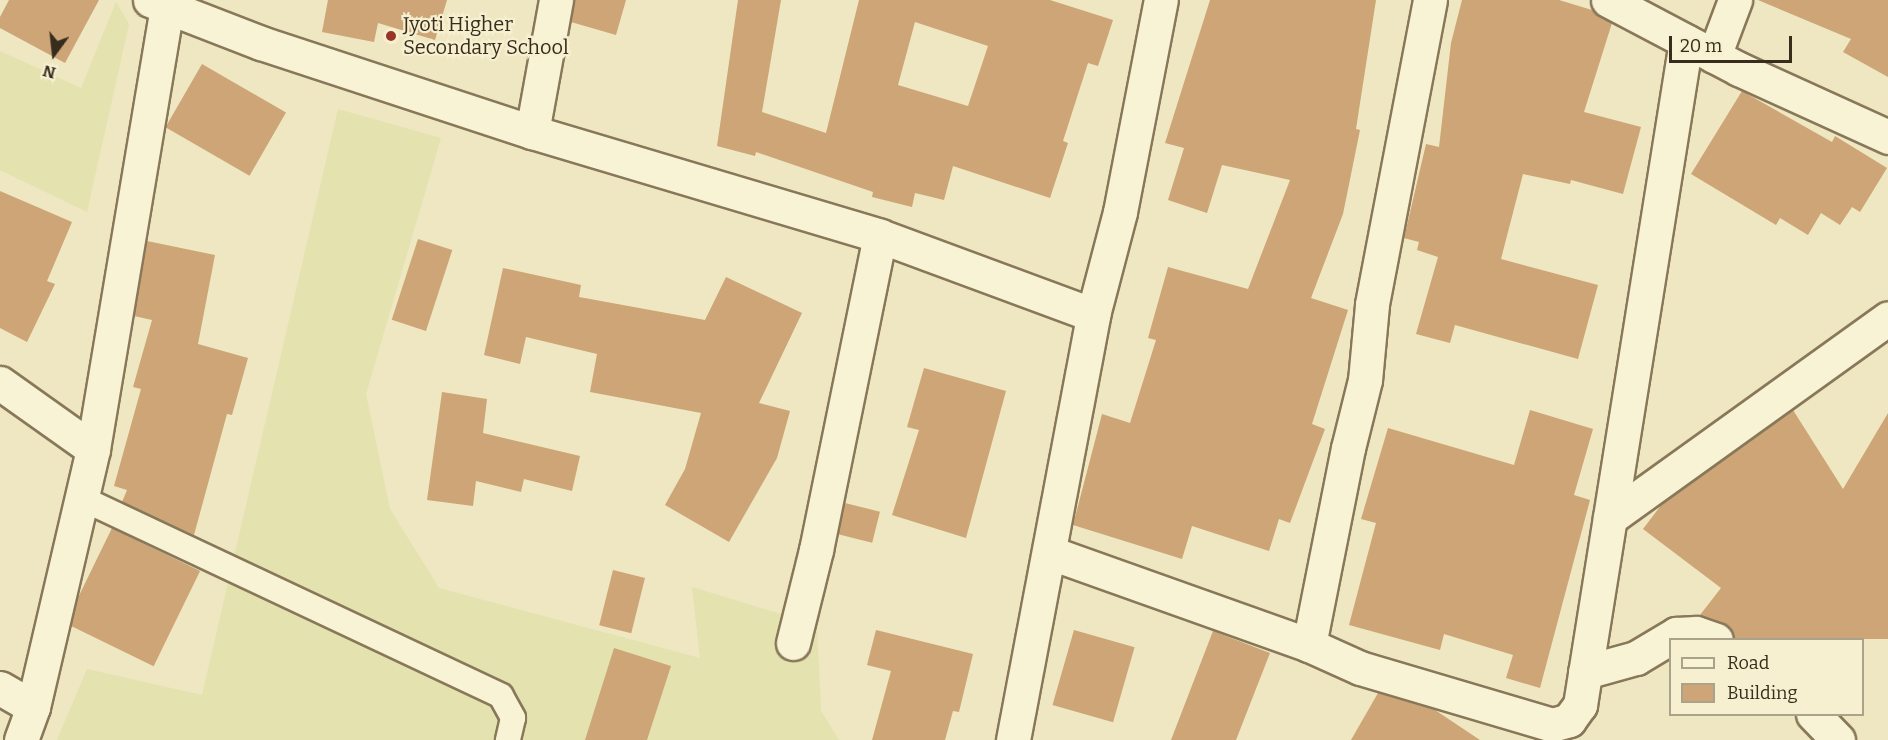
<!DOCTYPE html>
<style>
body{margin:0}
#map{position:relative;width:1888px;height:740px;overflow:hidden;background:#eee7c1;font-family:Bitter,serif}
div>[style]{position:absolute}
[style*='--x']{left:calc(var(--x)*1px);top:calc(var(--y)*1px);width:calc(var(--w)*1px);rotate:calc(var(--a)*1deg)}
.farmland>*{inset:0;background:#e4e2af}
.building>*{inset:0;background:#cda577;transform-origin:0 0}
.roads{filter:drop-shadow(2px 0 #887859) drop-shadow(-2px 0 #887859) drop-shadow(0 2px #887859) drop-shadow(0 -2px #887859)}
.lane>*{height:24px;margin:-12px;padding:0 12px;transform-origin:12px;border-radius:12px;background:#f9f3d5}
.street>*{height:33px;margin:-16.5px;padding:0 16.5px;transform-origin:16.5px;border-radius:16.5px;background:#f9f3d5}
.dots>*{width:16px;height:16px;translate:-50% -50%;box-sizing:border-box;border:3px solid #f6f0d1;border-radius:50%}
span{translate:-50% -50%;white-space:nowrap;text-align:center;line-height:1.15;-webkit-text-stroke:4.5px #f6f0d1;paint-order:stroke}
.poi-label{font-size:20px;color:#382d1d}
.left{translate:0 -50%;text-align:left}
.legend{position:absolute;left:1669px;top:638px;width:195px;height:78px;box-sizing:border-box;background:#f6f0d1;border:2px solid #aaa289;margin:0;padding:8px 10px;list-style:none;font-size:18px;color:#382d1d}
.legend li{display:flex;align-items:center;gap:12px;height:30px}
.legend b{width:30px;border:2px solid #aaa289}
.north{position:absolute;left:24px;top:24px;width:60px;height:60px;-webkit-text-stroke:4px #f6f0d1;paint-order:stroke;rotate:195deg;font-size:16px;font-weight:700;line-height:24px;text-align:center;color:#382d1d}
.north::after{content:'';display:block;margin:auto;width:21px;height:27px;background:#382d1d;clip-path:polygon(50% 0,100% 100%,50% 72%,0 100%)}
.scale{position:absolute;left:1669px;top:36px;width:123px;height:27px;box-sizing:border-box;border:3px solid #382d1d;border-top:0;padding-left:8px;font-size:18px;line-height:21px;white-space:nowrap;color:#382d1d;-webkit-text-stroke:4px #f6f0d1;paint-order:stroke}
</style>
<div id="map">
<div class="farmland">
<div style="clip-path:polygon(116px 2px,129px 24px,87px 212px,0 170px,0 51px,81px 88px)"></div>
<div style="clip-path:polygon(338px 109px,441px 138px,366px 394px,390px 509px,439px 588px,700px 658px,692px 587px,817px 625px,821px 711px,839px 740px,57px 740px,87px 669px,202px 695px)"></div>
</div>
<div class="building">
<div style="clip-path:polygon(9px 0,99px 0,65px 63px,0 28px,0 17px)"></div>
<div style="clip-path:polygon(328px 0,447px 0,435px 40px,378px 23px,374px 42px,322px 32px)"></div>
<div style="clip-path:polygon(574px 0,626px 0,616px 35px,571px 22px)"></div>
<div style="clip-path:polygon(evenodd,738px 0,781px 0,762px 112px,826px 133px,859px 0,1050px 0,1113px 20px,1098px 66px,1088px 63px,1063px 141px,1068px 143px,1050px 198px,953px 166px,944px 200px,915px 193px,912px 207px,872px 197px,873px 192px,756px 152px,755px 156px,717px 146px,738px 0,915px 22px,988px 46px,968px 106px,898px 85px,915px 22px)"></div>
<div style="clip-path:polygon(1210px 0,1376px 0,1356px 129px,1360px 130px,1343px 214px,1311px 298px,1348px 310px,1312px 424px,1325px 429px,1290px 523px,1279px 519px,1269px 551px,1192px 526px,1182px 559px,1073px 525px,1102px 414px,1130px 423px,1156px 340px,1148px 338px,1168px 267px,1248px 289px,1290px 180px,1222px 165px,1207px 213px,1168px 200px,1184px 148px,1165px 143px)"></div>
<div style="clip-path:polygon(1462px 0,1559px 0,1592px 10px,1612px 23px,1584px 112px,1641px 127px,1623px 194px,1571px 180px,1570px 184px,1523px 174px,1501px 259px,1598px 285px,1578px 359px,1455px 325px,1450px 343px,1416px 334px,1438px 257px,1417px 250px,1419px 242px,1404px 238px,1426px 144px,1439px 147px,1451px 43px)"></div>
<div style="clip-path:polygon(1758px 0,1888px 0,1888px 77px,1843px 52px,1851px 39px)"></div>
<div style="left:202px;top:64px;width:97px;height:73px;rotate:30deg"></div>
<div style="clip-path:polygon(1742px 91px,1832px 142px,1835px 136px,1887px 168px,1860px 212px,1852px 207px,1840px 225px,1821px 213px,1808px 235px,1780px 218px,1776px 225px,1691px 174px)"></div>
<div style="clip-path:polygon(0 191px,72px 222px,47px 281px,55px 284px,27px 342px,0 328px)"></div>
<div style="left:418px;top:239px;width:36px;height:85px;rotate:18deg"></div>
<div style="clip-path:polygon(147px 241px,215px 255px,198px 344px,248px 358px,232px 415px,227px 414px,194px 535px,122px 502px,127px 490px,114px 486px,141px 389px,133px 387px,152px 320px,134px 316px)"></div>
<div style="clip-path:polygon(503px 268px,581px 285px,579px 297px,705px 320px,726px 277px,802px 313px,759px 403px,790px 411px,777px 458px,729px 542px,665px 505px,685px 469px,701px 413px,590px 392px,597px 354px,526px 337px,520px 364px,484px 355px)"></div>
<div style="clip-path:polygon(924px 368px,1006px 391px,966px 538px,892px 515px,919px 430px,907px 427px)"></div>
<div style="clip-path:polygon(442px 392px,487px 399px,483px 433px,580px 456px,572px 491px,524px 479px,521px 492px,476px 481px,473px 506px,427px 500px)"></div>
<div style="clip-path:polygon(1530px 410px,1593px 429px,1574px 495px,1590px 500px,1540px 688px,1506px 678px,1513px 655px,1444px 634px,1440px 650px,1349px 625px,1376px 523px,1361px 519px,1388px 428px,1514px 465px)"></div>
<div style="clip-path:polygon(1793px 410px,1843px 489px,1888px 413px,1888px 639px,1734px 639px,1730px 627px,1700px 615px,1721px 588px,1643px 529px,1662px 504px)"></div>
<div style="left:845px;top:503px;width:36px;height:32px;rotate:14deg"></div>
<div style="left:112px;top:528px;width:98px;height:106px;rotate:26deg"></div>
<div style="left:613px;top:570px;width:33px;height:57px;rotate:14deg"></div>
<div style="clip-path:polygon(876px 630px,973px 654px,959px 712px,953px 711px,945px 740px,872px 740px,891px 671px,867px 665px)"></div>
<div style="left:1074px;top:630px;width:63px;height:78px;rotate:16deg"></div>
<div style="clip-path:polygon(1213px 631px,1270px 653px,1236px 740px,1171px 740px)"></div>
<div style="clip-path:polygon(614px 648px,671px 666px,647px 740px,585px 740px)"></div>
<div style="clip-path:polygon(1378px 693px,1435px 710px,1480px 740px,1351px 740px)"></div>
</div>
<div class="roads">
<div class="lane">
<div style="--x:81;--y:498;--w:464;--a:25.2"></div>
<div style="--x:501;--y:696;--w:25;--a:61"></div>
<div style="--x:513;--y:718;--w:23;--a:103"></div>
</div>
<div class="street">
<div style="--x:150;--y:0;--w:119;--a:21.2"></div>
<div style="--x:261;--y:43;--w:285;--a:18.2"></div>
<div style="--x:532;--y:132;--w:363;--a:16.6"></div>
<div style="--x:880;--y:236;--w:227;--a:20.3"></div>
<div style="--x:1430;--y:0;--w:310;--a:100.8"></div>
<div style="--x:1372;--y:305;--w:75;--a:95.3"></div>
<div style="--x:1365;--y:380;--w:70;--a:104"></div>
<div style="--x:1348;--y:448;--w:201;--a:101.2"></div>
<div style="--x:1309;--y:645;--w:56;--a:24.3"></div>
<div style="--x:1360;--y:668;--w:200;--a:16.5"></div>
<div style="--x:1552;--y:725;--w:18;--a:-16"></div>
<div style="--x:1569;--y:720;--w:19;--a:-54"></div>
<div style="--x:1580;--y:705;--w:672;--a:-80.93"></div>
<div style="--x:1608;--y:0;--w:148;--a:27.8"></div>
<div style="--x:1739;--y:69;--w:164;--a:24.5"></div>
<div style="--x:1714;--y:56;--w:60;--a:-69.4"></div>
<div style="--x:532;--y:132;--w:134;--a:-79.7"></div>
<div style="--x:0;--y:383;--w:114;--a:35.4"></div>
<div style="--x:1610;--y:518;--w:342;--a:-35.7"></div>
<div style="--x:1051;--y:553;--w:274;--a:19.6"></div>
<div style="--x:793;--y:643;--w:96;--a:-76.1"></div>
<div style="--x:816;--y:550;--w:320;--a:-78.5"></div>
<div style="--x:1585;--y:672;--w:53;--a:-15.4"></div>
<div style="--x:1636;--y:658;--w:47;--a:-31"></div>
<div style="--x:1676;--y:634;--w:20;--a:-3"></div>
<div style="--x:1696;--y:633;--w:21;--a:19"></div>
<div style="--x:0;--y:688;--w:38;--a:30"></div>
<div style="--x:1813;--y:714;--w:36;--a:46"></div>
<div style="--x:21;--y:740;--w:35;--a:-70"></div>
<div style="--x:33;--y:707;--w:265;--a:-76.9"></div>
<div style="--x:93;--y:449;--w:455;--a:-80.5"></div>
<div style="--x:1013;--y:740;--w:432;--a:-79.3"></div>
<div style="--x:1093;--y:315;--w:106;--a:-75.3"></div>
<div style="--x:1120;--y:212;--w:216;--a:-79.1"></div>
</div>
</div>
<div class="dots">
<div style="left:391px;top:36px;background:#983528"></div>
</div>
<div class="poi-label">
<span class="left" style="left:403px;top:36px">Jyoti Higher<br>Secondary School</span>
</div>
<ul class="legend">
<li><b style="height:8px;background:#f9f3d5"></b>Road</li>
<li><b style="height:16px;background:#cda577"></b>Building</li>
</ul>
<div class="north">N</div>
<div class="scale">20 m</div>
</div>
